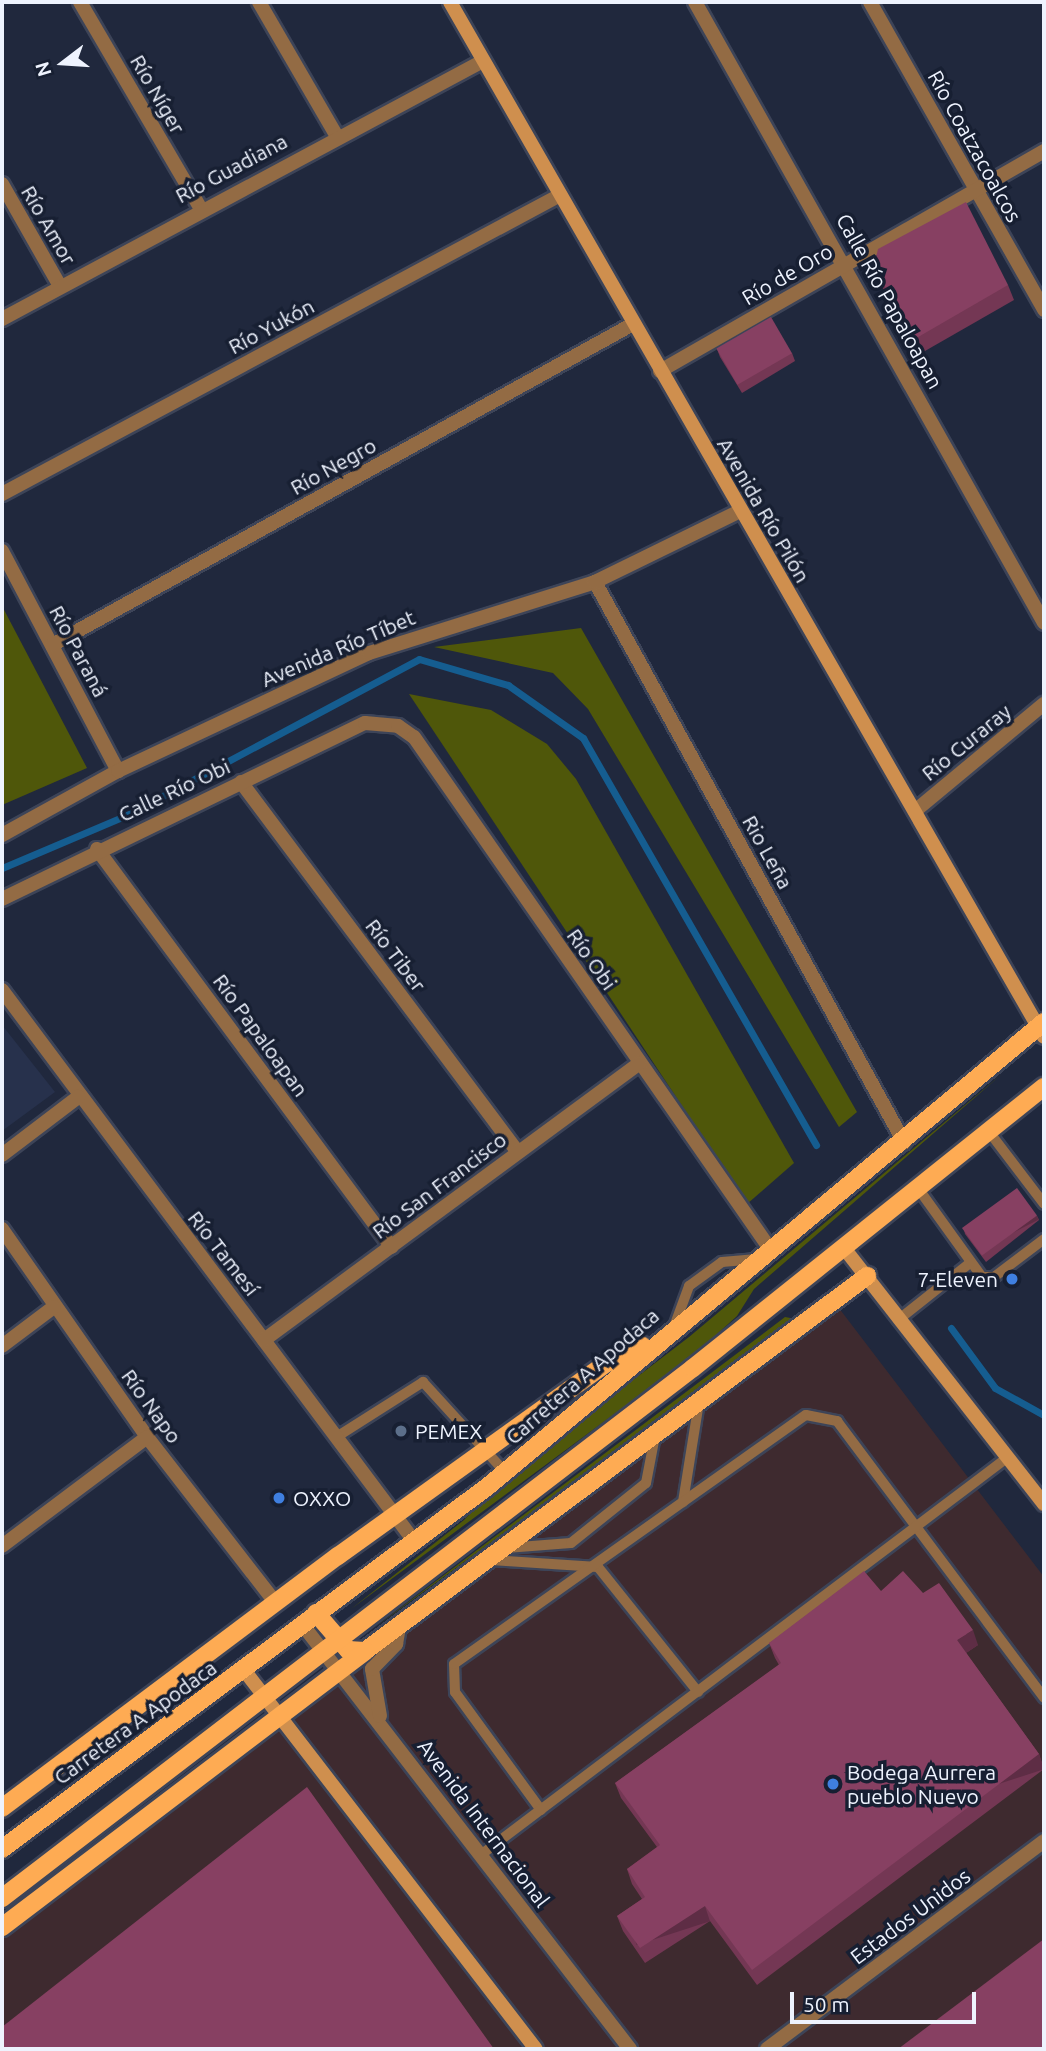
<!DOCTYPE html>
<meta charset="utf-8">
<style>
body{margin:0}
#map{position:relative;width:1046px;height:2051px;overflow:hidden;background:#20283d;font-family:Ubuntu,sans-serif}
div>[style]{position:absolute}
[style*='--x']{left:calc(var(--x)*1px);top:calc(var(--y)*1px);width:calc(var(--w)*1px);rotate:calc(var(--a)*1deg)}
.industrial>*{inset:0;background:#3e2a2f}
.built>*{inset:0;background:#27314c}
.green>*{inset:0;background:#4f570a}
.stream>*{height:7px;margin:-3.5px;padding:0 3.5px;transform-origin:3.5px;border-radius:3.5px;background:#155d90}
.roads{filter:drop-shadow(2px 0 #3d4458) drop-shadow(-2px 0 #3d4458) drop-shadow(0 2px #3d4458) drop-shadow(0 -2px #3d4458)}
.service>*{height:10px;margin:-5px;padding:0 5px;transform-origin:5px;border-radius:5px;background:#936b44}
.minor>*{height:14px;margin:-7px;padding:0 7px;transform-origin:7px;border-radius:7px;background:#936b44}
.secondary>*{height:14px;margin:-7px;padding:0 7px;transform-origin:7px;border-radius:7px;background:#cf8f4e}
.primary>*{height:18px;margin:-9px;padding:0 9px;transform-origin:9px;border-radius:9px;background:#feab53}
.wall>*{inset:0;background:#743754}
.shaded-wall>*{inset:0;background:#5e2d45;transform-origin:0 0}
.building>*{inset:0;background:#874062;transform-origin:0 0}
.dots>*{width:19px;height:19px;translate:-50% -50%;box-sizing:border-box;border:4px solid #171f32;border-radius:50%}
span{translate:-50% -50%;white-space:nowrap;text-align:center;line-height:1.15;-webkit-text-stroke:7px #171f32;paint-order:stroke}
.street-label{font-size:21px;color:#eef3fe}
.poi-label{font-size:21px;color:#eef3fe}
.right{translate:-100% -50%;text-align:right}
.left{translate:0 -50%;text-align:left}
.frame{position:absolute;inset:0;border:4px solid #eef3fe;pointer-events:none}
.north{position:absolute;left:28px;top:28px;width:70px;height:70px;-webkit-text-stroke:5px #171f32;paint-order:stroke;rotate:253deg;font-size:19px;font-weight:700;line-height:28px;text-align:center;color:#eef3fe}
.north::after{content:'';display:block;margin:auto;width:24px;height:32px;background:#eef3fe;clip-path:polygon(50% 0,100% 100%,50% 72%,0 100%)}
.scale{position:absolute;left:790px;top:1992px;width:186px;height:32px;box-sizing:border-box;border:4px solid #eef3fe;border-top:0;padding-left:9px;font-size:21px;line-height:24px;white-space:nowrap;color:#eef3fe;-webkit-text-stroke:5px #171f32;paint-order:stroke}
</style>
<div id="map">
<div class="industrial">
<div style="clip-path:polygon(832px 1299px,1044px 1577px,1044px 2049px,2px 2049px,2px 1935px)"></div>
</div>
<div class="built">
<div style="clip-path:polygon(2px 1025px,55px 1092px,2px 1131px)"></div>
</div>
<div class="green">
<div style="clip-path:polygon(2px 606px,87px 768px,2px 805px)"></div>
<div style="clip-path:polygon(581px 628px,857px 1112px,839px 1127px,588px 709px,553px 673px,434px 647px)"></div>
<div style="clip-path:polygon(409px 694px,491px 710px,547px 744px,576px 779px,794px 1163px,747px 1204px)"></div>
<div style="clip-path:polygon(1002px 1074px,754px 1289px,737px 1316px,694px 1355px,351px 1609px,464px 1520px,504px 1479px,689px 1337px)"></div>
<div style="clip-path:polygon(785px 1317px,796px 1319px,374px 1628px)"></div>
</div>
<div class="stream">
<div style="--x:2;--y:868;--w:136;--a:-23"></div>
<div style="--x:127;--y:815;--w:331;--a:-28.1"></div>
<div style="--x:419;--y:659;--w:93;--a:16.3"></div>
<div style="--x:508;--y:685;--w:92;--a:35.2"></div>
<div style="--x:583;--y:738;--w:469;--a:60.2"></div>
<div style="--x:951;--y:1328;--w:74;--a:53.7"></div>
<div style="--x:995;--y:1388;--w:56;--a:28.9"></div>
</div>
<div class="roads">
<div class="service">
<div style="--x:990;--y:1133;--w:89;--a:52.7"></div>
<div style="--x:920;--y:1191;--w:106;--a:54.2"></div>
<div style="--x:982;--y:1277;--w:12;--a:0"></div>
<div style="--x:994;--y:1277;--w:63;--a:-37.2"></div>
<div style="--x:898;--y:1320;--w:92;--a:-38.4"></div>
<div style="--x:674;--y:1327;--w:44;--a:-69.9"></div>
<div style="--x:689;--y:1286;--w:41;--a:-36"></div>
<div style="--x:722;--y:1262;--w:32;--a:-5"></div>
<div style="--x:338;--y:1436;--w:101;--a:-32.4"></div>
<div style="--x:423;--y:1382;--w:122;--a:47.7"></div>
<div style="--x:683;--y:1502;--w:101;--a:-80.9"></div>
<div style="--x:506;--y:1548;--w:65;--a:-4.4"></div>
<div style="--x:571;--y:1543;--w:96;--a:-38.7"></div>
<div style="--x:646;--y:1483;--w:48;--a:-79.2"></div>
<div style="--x:491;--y:1560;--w:107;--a:3.7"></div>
<div style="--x:598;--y:1567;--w:160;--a:51.3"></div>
<div style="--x:541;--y:1810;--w:146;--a:-126.1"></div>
<div style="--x:455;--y:1692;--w:28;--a:-92"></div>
<div style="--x:454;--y:1664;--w:431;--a:-35.3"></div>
<div style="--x:806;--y:1415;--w:32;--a:11"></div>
<div style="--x:837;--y:1421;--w:346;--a:53.2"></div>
<div style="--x:482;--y:1854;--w:659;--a:-37.04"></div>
</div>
<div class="minor">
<div style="--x:80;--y:2;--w:238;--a:59.7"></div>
<div style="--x:259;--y:2;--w:154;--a:59.9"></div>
<div style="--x:695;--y:2;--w:712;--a:60.66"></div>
<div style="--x:870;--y:2;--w:354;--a:60.5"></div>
<div style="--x:2;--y:184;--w:117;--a:60.4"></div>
<div style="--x:2;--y:319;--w:546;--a:-28.21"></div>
<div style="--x:660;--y:371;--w:443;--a:-29.8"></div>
<div style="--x:2;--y:494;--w:633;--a:-28.18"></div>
<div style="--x:2;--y:551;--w:249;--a:62.2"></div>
<div style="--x:595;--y:582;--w:640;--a:61.11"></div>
<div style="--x:52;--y:645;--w:664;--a:-28.92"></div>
<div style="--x:241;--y:782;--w:462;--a:53.2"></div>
<div style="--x:915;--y:811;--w:168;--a:-39.7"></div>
<div style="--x:2;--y:835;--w:132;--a:-28.9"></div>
<div style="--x:118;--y:771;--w:277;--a:-25.2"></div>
<div style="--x:369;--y:653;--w:237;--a:-17.4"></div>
<div style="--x:595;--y:582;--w:161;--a:-26.1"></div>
<div style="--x:97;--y:849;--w:495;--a:53.5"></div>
<div style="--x:2;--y:899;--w:403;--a:-25.9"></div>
<div style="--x:365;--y:723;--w:33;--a:5"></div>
<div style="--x:398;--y:726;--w:19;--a:35"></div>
<div style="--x:414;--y:737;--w:620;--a:55.18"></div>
<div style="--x:2;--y:990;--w:688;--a:53.21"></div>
<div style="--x:2;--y:1155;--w:96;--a:-37.3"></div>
<div style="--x:2;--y:1229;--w:254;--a:55.1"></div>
<div style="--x:147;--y:1437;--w:209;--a:52.2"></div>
<div style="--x:264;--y:1340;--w:466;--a:-36.4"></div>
<div style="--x:2;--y:1346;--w:65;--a:-36.9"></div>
<div style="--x:2;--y:1546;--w:181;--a:-36.9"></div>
<div style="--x:302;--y:1624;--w:537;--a:52.34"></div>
<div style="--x:380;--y:1716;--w:48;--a:-99.7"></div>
<div style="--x:372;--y:1669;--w:35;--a:-46"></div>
<div style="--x:396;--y:1644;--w:17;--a:-80"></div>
<div style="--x:767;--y:2049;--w:346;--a:-36.9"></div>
</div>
<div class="secondary">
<div style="--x:450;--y:2;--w:1193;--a:60.15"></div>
<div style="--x:844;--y:1248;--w:325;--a:52"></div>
<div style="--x:244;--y:1670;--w:478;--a:52.4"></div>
</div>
<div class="primary">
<div style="--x:316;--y:1613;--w:49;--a:49.1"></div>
<div style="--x:348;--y:1650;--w:17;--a:3"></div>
<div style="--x:365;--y:1651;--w:627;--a:-36.76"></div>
<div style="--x:2;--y:1808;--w:420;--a:-36.9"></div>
<div style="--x:338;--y:1556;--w:331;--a:-35.7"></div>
<div style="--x:607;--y:1363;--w:39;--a:-27"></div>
<div style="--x:2;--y:1849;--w:605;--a:-36.74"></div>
<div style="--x:487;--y:1487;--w:726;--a:-39.86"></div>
<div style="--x:2;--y:1898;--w:871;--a:-37.49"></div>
<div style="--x:693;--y:1368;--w:450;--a:-38.7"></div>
<div style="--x:2;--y:1927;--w:456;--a:-37.2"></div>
</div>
</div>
<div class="wall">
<div style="clip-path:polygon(874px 266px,1008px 285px,1014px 300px,918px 355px,879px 281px)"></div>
<div style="clip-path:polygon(717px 349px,792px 353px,795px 361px,742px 393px,720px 357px)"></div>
<div style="clip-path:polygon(1037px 1216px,1039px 1220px,986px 1262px,965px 1234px,964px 1230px)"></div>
<div style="clip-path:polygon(881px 1591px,923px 1593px,978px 1645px,966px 1653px,1039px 1754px,1044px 1769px,757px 1985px,710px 1921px,645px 1963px,623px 1931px,617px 1916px,642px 1899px,632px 1884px,627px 1869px,657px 1847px,621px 1798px,615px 1783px,779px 1665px,775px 1658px,769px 1643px)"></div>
</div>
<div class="shaded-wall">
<div style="left:1037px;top:1216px;width:4px;height:68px;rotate:63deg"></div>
<div style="clip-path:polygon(973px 1630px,978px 1645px,963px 1655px,957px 1640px)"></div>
<div style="left:1039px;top:1754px;width:16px;height:359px;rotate:72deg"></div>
<div style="left:705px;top:1906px;width:16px;height:77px;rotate:72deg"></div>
</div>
<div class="building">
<div style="clip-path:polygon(966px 202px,1008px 285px,913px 340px,874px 266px,878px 249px)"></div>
<div style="left:771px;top:317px;width:42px;height:63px;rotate:60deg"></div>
<div style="left:1017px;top:1188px;width:34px;height:68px;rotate:54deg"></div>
<div style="clip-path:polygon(864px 1571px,881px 1591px,903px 1571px,923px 1593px,939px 1583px,973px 1630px,957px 1640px,1039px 1754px,752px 1970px,705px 1906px,640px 1948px,617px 1916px,645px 1897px,627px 1869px,660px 1845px,615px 1783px,781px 1663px,769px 1643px)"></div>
<div style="clip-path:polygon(307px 1787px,494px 2049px,2px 2049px,2px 2027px)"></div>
<div style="clip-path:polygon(1044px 1939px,1044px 2049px,898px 2049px)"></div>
</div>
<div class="dots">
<div style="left:1012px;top:1279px;background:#3f7fe0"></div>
<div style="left:401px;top:1431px;background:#5c6f8a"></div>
<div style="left:279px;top:1498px;background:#3f7fe0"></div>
<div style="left:833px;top:1784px;background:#3f7fe0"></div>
</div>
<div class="street-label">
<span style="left:158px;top:94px;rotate:60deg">Río Níger</span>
<span style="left:975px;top:146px;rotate:61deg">Río Coatzacoalcos</span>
<span style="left:231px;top:168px;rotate:-28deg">Río Guadiana</span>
<span style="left:49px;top:225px;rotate:60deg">Río Amor</span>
<span style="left:787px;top:274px;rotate:-30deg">Río de Oro</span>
<span style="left:890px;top:301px;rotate:61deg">Calle Río Papaloapan</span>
<span style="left:271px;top:326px;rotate:-28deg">Río Yukón</span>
<span style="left:333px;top:466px;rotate:-29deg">Río Negro</span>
<span style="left:764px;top:510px;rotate:60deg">Avenida Río Pilón</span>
<span style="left:338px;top:648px;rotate:-23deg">Avenida Río Tíbet</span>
<span style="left:79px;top:651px;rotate:62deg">Río Paraná</span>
<span style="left:966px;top:742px;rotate:-39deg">Río Curaray</span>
<span style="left:174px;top:790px;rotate:-25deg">Calle Río Obi</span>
<span style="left:768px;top:852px;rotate:61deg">Rio Leña</span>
<span style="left:396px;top:955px;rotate:53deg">Río Tiber</span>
<span style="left:592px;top:959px;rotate:55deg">Río Obi</span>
<span style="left:261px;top:1035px;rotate:54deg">Río Papaloapan</span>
<span style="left:439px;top:1185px;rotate:-37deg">Río San Francisco</span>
<span style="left:224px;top:1253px;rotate:52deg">Río Tamesí</span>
<span style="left:582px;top:1376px;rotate:-41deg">Carretera A Apodaca</span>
<span style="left:152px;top:1406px;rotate:54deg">Río Napo</span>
<span style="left:135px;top:1722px;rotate:-36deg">Carretera A Apodaca</span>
<span style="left:484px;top:1823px;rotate:53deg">Avenida Internacional</span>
<span style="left:910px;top:1916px;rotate:-37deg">Estados Unidos</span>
</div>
<div class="poi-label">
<span class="right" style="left:998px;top:1279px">7-Eleven</span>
<span class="left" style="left:415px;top:1431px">PEMEX</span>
<span class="left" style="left:293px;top:1498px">OXXO</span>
<span class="left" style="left:847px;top:1784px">Bodega Aurrera<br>pueblo Nuevo</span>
</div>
<div class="frame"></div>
<div class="north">N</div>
<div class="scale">50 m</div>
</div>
